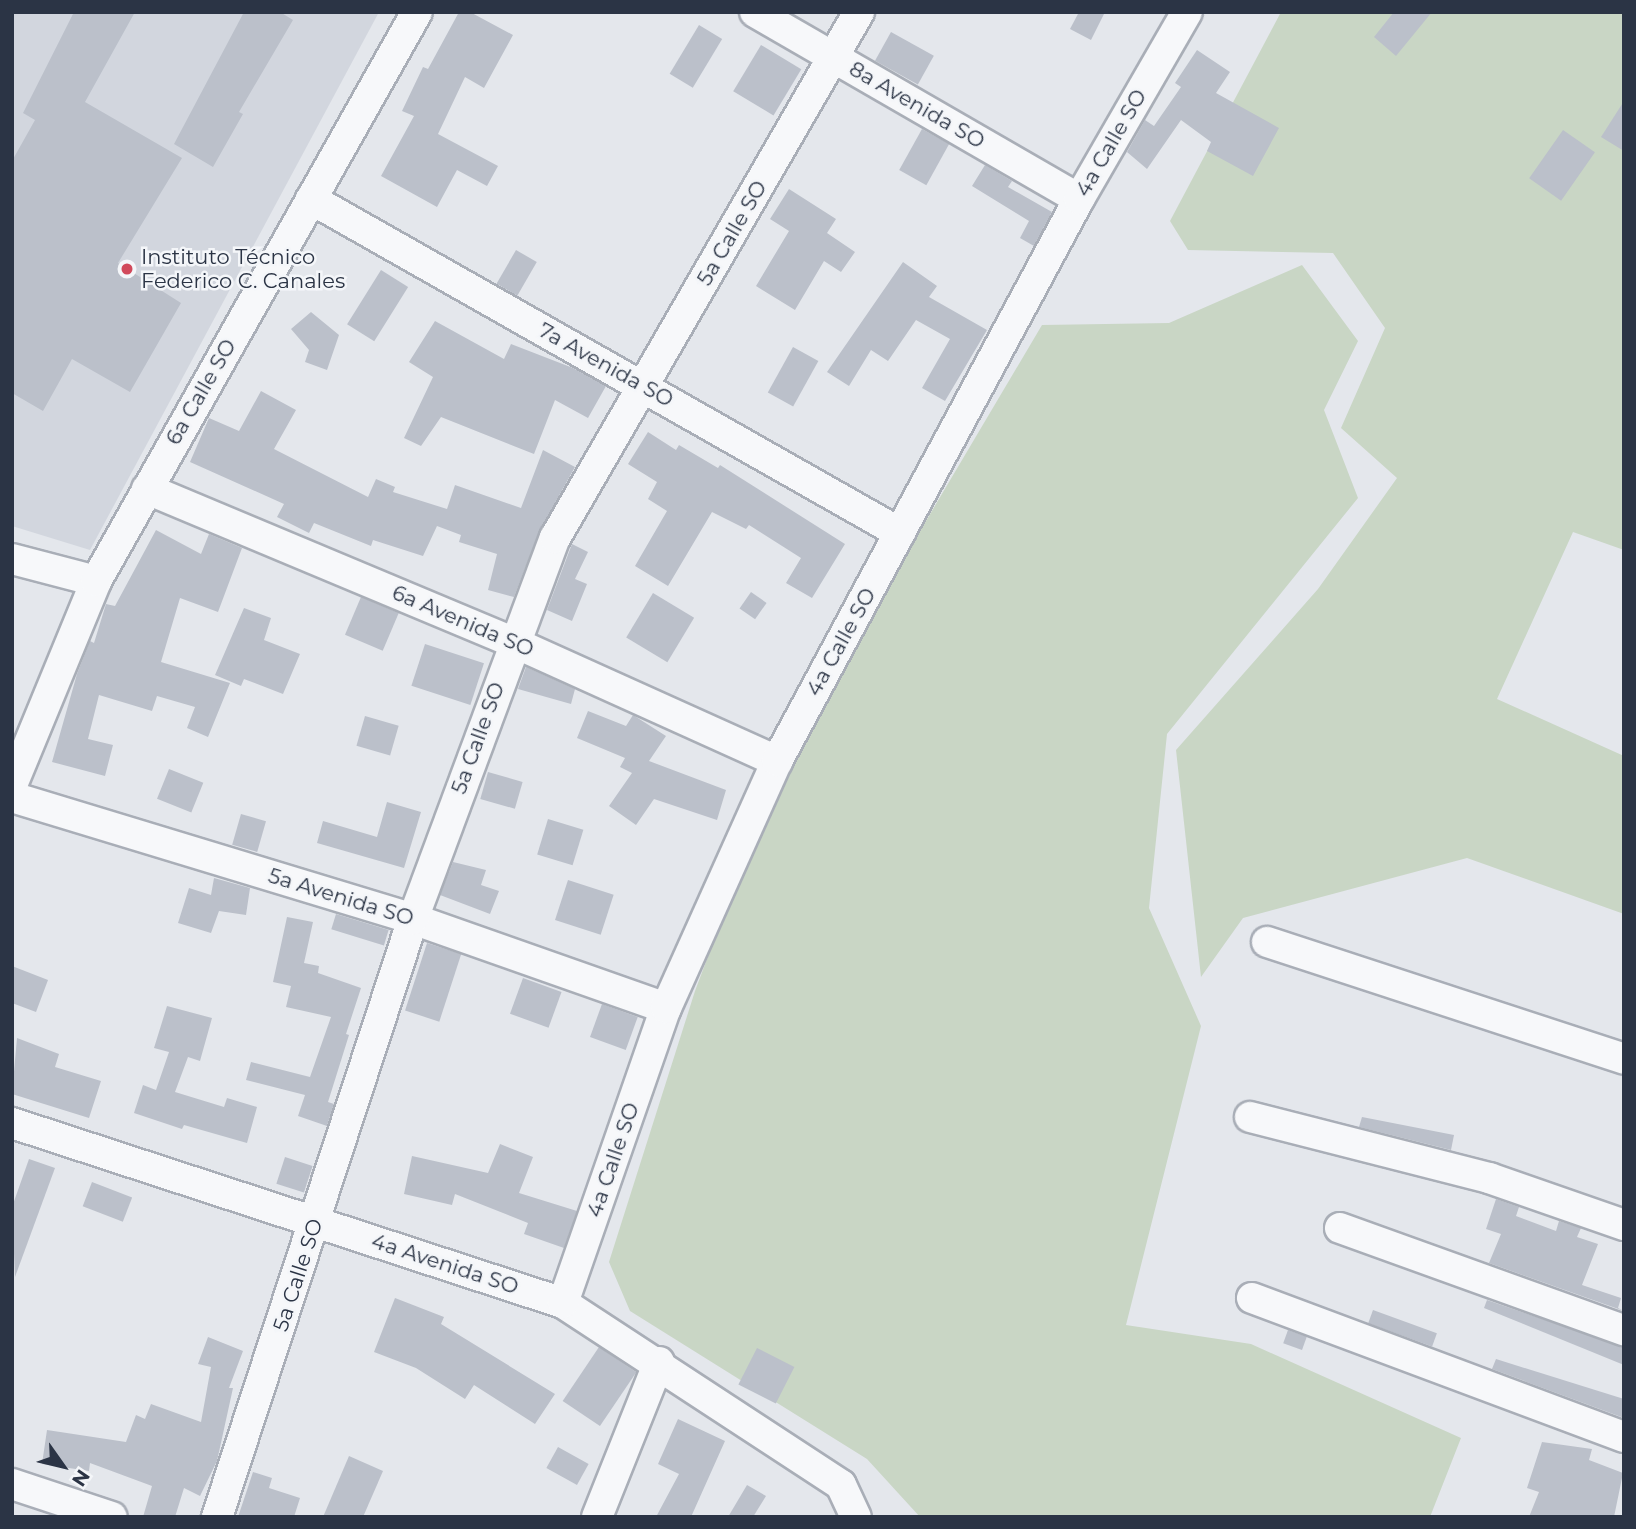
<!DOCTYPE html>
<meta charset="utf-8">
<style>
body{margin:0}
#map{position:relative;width:1636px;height:1529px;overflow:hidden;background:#e4e7ec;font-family:Montserrat,sans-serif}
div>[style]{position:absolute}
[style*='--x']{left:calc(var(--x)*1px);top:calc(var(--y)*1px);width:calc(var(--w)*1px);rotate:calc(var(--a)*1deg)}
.built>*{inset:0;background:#d2d6de}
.green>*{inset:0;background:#c9d6c5}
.building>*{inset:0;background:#bbc0ca;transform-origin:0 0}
.roads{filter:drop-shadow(2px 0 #a9aeb7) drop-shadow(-2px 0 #a9aeb7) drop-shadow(0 2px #a9aeb7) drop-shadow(0 -2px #a9aeb7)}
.minor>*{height:30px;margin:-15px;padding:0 15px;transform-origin:15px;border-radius:15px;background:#f7f8fa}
.dots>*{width:19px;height:19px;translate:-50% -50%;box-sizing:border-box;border:4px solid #f4f6f9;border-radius:50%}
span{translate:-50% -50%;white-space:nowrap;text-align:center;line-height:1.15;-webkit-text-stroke:5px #f4f6f9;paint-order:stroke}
.street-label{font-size:21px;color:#2b3445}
.poi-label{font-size:21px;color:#2b3445}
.left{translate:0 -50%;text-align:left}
.frame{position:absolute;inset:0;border:14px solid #2b3445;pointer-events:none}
.north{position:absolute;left:28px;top:1431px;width:70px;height:70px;-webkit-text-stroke:5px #f4f6f9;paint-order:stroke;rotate:124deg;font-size:19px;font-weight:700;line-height:28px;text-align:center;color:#2b3445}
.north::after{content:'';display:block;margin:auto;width:24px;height:32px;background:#2b3445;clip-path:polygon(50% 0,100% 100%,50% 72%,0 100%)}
</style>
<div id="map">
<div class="built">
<div style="clip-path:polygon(12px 12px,379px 12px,90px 550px,12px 526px)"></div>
</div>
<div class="green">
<div style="clip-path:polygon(1281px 12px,1624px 12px,1624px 550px,1573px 532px,1497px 699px,1624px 756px,1624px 914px,1467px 858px,1243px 918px,1201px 977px,1176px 750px,1318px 589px,1397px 478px,1341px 428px,1385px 328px,1333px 253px,1188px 250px,1170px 221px)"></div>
<div style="clip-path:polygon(1302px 265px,1358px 341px,1324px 410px,1358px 498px,1167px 734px,1149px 908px,1201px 1026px,1126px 1325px,1251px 1344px,1461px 1438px,1430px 1517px,920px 1517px,867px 1459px,630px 1311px,609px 1262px,695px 991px,792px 733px,811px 715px,1042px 325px,1169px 323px)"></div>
</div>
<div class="building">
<div style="clip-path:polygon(74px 12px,135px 12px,85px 102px,182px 158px,118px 263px,181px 303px,130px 392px,72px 359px,43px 411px,12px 393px,12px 161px,35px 120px,23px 113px)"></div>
<div style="clip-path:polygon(244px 12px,280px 12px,293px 20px,239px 112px,243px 114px,213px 167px,174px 144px)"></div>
<div style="clip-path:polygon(459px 12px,470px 12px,513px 35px,484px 88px,465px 77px,438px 134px,498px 166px,487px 186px,457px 170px,437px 207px,381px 176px,414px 116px,402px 111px,423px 67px,428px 69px)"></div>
<div style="clip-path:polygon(1079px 12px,1105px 12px,1091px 40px,1070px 29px)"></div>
<div style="clip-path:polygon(1394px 12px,1432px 12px,1396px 56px,1374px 37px)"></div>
<div style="left:699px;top:25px;width:27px;height:57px;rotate:31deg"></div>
<div style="left:891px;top:32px;width:49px;height:33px;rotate:29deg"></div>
<div style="left:761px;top:45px;width:47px;height:54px;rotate:31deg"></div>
<div style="clip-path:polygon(1197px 50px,1230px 72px,1216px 93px,1279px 128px,1253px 176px,1207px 151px,1211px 142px,1181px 120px,1147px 169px,1127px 152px,1145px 120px,1154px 126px,1181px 87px,1175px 83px)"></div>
<div style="clip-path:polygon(1624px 101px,1624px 151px,1601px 137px)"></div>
<div style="left:922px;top:129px;width:31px;height:47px;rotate:29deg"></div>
<div style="left:1563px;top:130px;width:39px;height:59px;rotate:35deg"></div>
<div style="clip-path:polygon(985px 165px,1012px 181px,1008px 187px,1052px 212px,1034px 246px,1020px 238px,1029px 221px,972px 186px)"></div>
<div style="clip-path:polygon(789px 189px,836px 219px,827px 233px,855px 252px,841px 272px,824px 261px,795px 310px,756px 286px,789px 231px,770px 219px)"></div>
<div style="left:516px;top:250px;width:24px;height:39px;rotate:30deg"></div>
<div style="clip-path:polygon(903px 262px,937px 286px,929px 297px,987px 330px,945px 401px,922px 388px,950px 339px,916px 320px,888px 361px,871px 350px,849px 386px,827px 372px)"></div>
<div style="left:381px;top:270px;width:32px;height:64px;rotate:32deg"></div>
<div style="clip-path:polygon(311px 312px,339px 335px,327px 370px,305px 362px,309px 350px,291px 329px)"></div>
<div style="clip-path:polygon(435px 321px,504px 359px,511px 344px,573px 368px,606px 386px,588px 418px,555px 400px,534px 454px,441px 417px,421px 446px,404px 438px,433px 377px,409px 362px)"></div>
<div style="left:793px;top:347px;width:29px;height:52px;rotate:29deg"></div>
<div style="clip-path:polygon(261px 391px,296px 410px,274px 449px,368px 497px,376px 479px,395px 487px,393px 492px,447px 509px,455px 485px,521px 508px,543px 450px,575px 467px,539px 532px,514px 597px,488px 590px,497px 554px,459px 542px,461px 535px,437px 526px,423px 556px,373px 540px,371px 546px,314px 523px,309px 533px,277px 517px,284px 504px,190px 462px,209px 418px,239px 431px)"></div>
<div style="clip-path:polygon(648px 432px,676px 450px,679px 445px,718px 468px,720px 465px,845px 544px,812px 598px,786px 583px,801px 558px,749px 525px,746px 529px,712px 512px,668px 586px,635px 566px,667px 511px,648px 499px,657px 482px,628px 464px)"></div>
<div style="clip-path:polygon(156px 530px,201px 554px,209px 534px,242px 548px,218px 612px,180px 598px,161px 662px,230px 683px,208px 737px,187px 728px,195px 707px,157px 696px,152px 711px,99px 695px,88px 739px,113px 745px,105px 776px,52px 762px,77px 674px,90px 641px,94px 643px,106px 604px,115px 606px)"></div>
<div style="clip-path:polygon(572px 544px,588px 552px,575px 579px,587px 584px,572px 621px,547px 610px)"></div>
<div style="left:751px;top:592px;width:19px;height:20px;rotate:35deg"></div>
<div style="left:653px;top:593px;width:48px;height:52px;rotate:31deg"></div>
<div style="left:361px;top:597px;width:41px;height:41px;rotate:23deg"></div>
<div style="clip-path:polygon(244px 608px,271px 618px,264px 640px,300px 654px,283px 694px,244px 679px,241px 686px,215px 675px)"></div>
<div style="left:425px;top:644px;width:62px;height:44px;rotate:18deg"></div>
<div style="clip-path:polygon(526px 667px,575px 689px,571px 704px,518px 689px)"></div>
<div style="clip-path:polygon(588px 711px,626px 726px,633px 715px,666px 736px,649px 761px,726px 790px,717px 820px,654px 799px,636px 825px,609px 806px,632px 773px,620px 767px,625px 758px,577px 738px)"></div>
<div style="left:365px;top:716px;width:35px;height:31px;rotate:16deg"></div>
<div style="left:169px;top:769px;width:37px;height:32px;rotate:22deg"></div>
<div style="left:488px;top:772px;width:36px;height:28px;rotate:16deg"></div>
<div style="clip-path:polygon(387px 802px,421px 812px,404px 868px,317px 843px,323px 821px,377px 837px)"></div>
<div style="left:241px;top:814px;width:26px;height:32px;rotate:16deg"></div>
<div style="left:548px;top:819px;width:37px;height:37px;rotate:17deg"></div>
<div style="clip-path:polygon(453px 862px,486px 870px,481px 885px,499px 891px,490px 914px,440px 895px)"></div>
<div style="clip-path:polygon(214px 878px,250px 888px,246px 915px,219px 911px,211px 933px,178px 923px,189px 888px,211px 895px)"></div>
<div style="left:568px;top:880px;width:48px;height:42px;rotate:18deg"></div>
<div style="left:336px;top:914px;width:55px;height:16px;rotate:17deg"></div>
<div style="clip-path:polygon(287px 917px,313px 922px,304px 963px,319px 966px,318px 973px,361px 988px,346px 1034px,349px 1035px,328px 1102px,334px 1104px,327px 1126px,298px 1116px,305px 1095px,246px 1080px,251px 1062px,310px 1077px,331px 1017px,286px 1007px,291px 986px,273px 982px)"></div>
<div style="left:427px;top:943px;width:36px;height:71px;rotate:18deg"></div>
<div style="clip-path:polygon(12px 966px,48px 980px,36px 1012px,12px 1003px)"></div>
<div style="left:523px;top:978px;width:41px;height:38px;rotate:20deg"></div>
<div style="left:602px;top:1004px;width:38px;height:35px;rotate:20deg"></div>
<div style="clip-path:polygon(167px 1006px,212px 1018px,200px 1061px,188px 1057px,175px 1092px,224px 1107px,227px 1098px,257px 1107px,247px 1143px,184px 1125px,182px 1129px,134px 1113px,143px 1085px,156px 1090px,169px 1052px,154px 1048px)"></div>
<div style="clip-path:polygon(17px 1038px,59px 1054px,55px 1067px,101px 1081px,89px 1118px,12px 1094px)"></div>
<div style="clip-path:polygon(1362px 1117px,1454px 1135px,1451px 1150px,1359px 1127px)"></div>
<div style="clip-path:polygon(500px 1144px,533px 1157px,519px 1193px,577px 1211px,564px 1248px,524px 1234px,528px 1223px,455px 1194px,452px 1205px,404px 1194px,412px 1156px,488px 1173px)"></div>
<div style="left:285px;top:1157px;width:29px;height:28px;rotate:18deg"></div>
<div style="clip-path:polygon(29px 1159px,55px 1168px,15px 1277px,12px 1207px)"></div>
<div style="left:92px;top:1182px;width:43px;height:26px;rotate:21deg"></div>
<div style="clip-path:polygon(1496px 1199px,1519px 1207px,1516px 1216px,1556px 1231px,1559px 1221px,1581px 1228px,1577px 1237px,1598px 1244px,1582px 1285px,1621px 1298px,1618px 1308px,1624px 1311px,1489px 1263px,1501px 1234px,1486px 1229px)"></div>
<div style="clip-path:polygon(395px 1298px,444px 1317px,441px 1324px,555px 1394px,535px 1424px,474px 1385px,465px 1399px,416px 1368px,374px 1352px)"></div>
<div style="clip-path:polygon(1487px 1300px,1624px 1347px,1624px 1365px,1484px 1308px)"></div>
<div style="left:1373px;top:1310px;width:68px;height:14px;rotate:20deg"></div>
<div style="left:1288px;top:1330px;width:20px;height:14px;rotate:20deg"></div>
<div style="clip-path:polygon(208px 1337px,243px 1351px,229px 1388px,233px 1388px,217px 1461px,200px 1496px,184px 1488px,175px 1517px,143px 1517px,152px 1486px,90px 1463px,89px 1471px,42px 1464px,47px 1430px,126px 1442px,136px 1415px,145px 1419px,151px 1404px,201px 1422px,211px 1367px,198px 1364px)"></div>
<div style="left:599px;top:1347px;width:45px;height:65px;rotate:34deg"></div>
<div style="left:757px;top:1348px;width:42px;height:41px;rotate:27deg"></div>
<div style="clip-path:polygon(1496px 1359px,1624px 1399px,1624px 1418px,1492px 1369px)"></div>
<div style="clip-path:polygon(678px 1419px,725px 1441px,691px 1517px,656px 1517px,679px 1474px,658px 1464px)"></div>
<div style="clip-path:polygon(1542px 1442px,1592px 1449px,1589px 1460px,1623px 1473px,1614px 1517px,1529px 1517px,1539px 1492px,1527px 1488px)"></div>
<div style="left:558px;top:1447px;width:35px;height:24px;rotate:29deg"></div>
<div style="clip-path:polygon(349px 1456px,383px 1471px,363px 1517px,323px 1517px)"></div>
<div style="clip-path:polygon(253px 1472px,272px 1478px,269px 1488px,300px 1498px,294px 1517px,238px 1517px)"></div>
<div style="clip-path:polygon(747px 1485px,766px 1496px,753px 1517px,728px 1517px)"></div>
</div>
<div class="roads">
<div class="minor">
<div style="--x:755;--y:12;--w:374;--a:30"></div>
<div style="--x:311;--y:199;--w:677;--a:29.56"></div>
<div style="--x:147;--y:489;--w:397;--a:22.7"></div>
<div style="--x:513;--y:642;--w:290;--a:24.3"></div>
<div style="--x:12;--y:559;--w:87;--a:14.7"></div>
<div style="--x:12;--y:785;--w:221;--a:-67.6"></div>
<div style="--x:96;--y:581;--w:653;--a:-60.57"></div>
<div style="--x:12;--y:797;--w:419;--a:16.9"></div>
<div style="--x:413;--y:919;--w:268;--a:19.4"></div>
<div style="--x:1267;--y:942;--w:376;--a:18.1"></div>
<div style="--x:1250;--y:1117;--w:247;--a:14.3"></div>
<div style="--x:1489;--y:1178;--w:143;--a:19.2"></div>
<div style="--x:12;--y:1123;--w:580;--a:18.09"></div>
<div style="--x:563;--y:1303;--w:332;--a:33.2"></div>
<div style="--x:841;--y:1485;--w:35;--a:65"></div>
<div style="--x:1340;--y:1228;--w:302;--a:19.8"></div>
<div style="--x:1252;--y:1298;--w:397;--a:20.5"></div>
<div style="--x:563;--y:1303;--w:312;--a:-70.8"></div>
<div style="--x:666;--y:1008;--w:271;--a:-65.8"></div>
<div style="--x:777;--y:761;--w:638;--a:-61.75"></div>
<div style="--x:1079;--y:199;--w:216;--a:-60"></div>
<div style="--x:12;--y:1484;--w:105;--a:18.3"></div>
<div style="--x:217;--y:1517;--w:629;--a:-71.85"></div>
<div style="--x:413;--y:919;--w:407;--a:-69.6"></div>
<div style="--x:555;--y:538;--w:608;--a:-59.97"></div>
<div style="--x:597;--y:1517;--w:167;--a:-68.2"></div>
</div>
</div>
<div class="dots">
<div style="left:127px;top:269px;background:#d1495b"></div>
</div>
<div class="street-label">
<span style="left:917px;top:105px;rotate:30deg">8a Avenida SO</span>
<span style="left:1111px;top:143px;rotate:-60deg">4a Calle SO</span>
<span style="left:732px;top:233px;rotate:-60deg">5a Calle SO</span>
<span style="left:606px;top:365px;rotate:29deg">7a Avenida SO</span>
<span style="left:201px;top:392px;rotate:-60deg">6a Calle SO</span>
<span style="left:463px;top:621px;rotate:23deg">6a Avenida SO</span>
<span style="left:841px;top:642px;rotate:-61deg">4a Calle SO</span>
<span style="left:478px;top:738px;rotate:-70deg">5a Calle SO</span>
<span style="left:341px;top:897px;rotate:17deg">5a Avenida SO</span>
<span style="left:613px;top:1160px;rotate:-71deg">4a Calle SO</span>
<span style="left:445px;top:1264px;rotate:18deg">4a Avenida SO</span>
<span style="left:298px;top:1275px;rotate:-72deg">5a Calle SO</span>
</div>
<div class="poi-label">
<span class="left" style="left:141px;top:269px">Instituto Técnico<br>Federico C. Canales</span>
</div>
<div class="frame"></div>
<div class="north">N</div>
</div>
